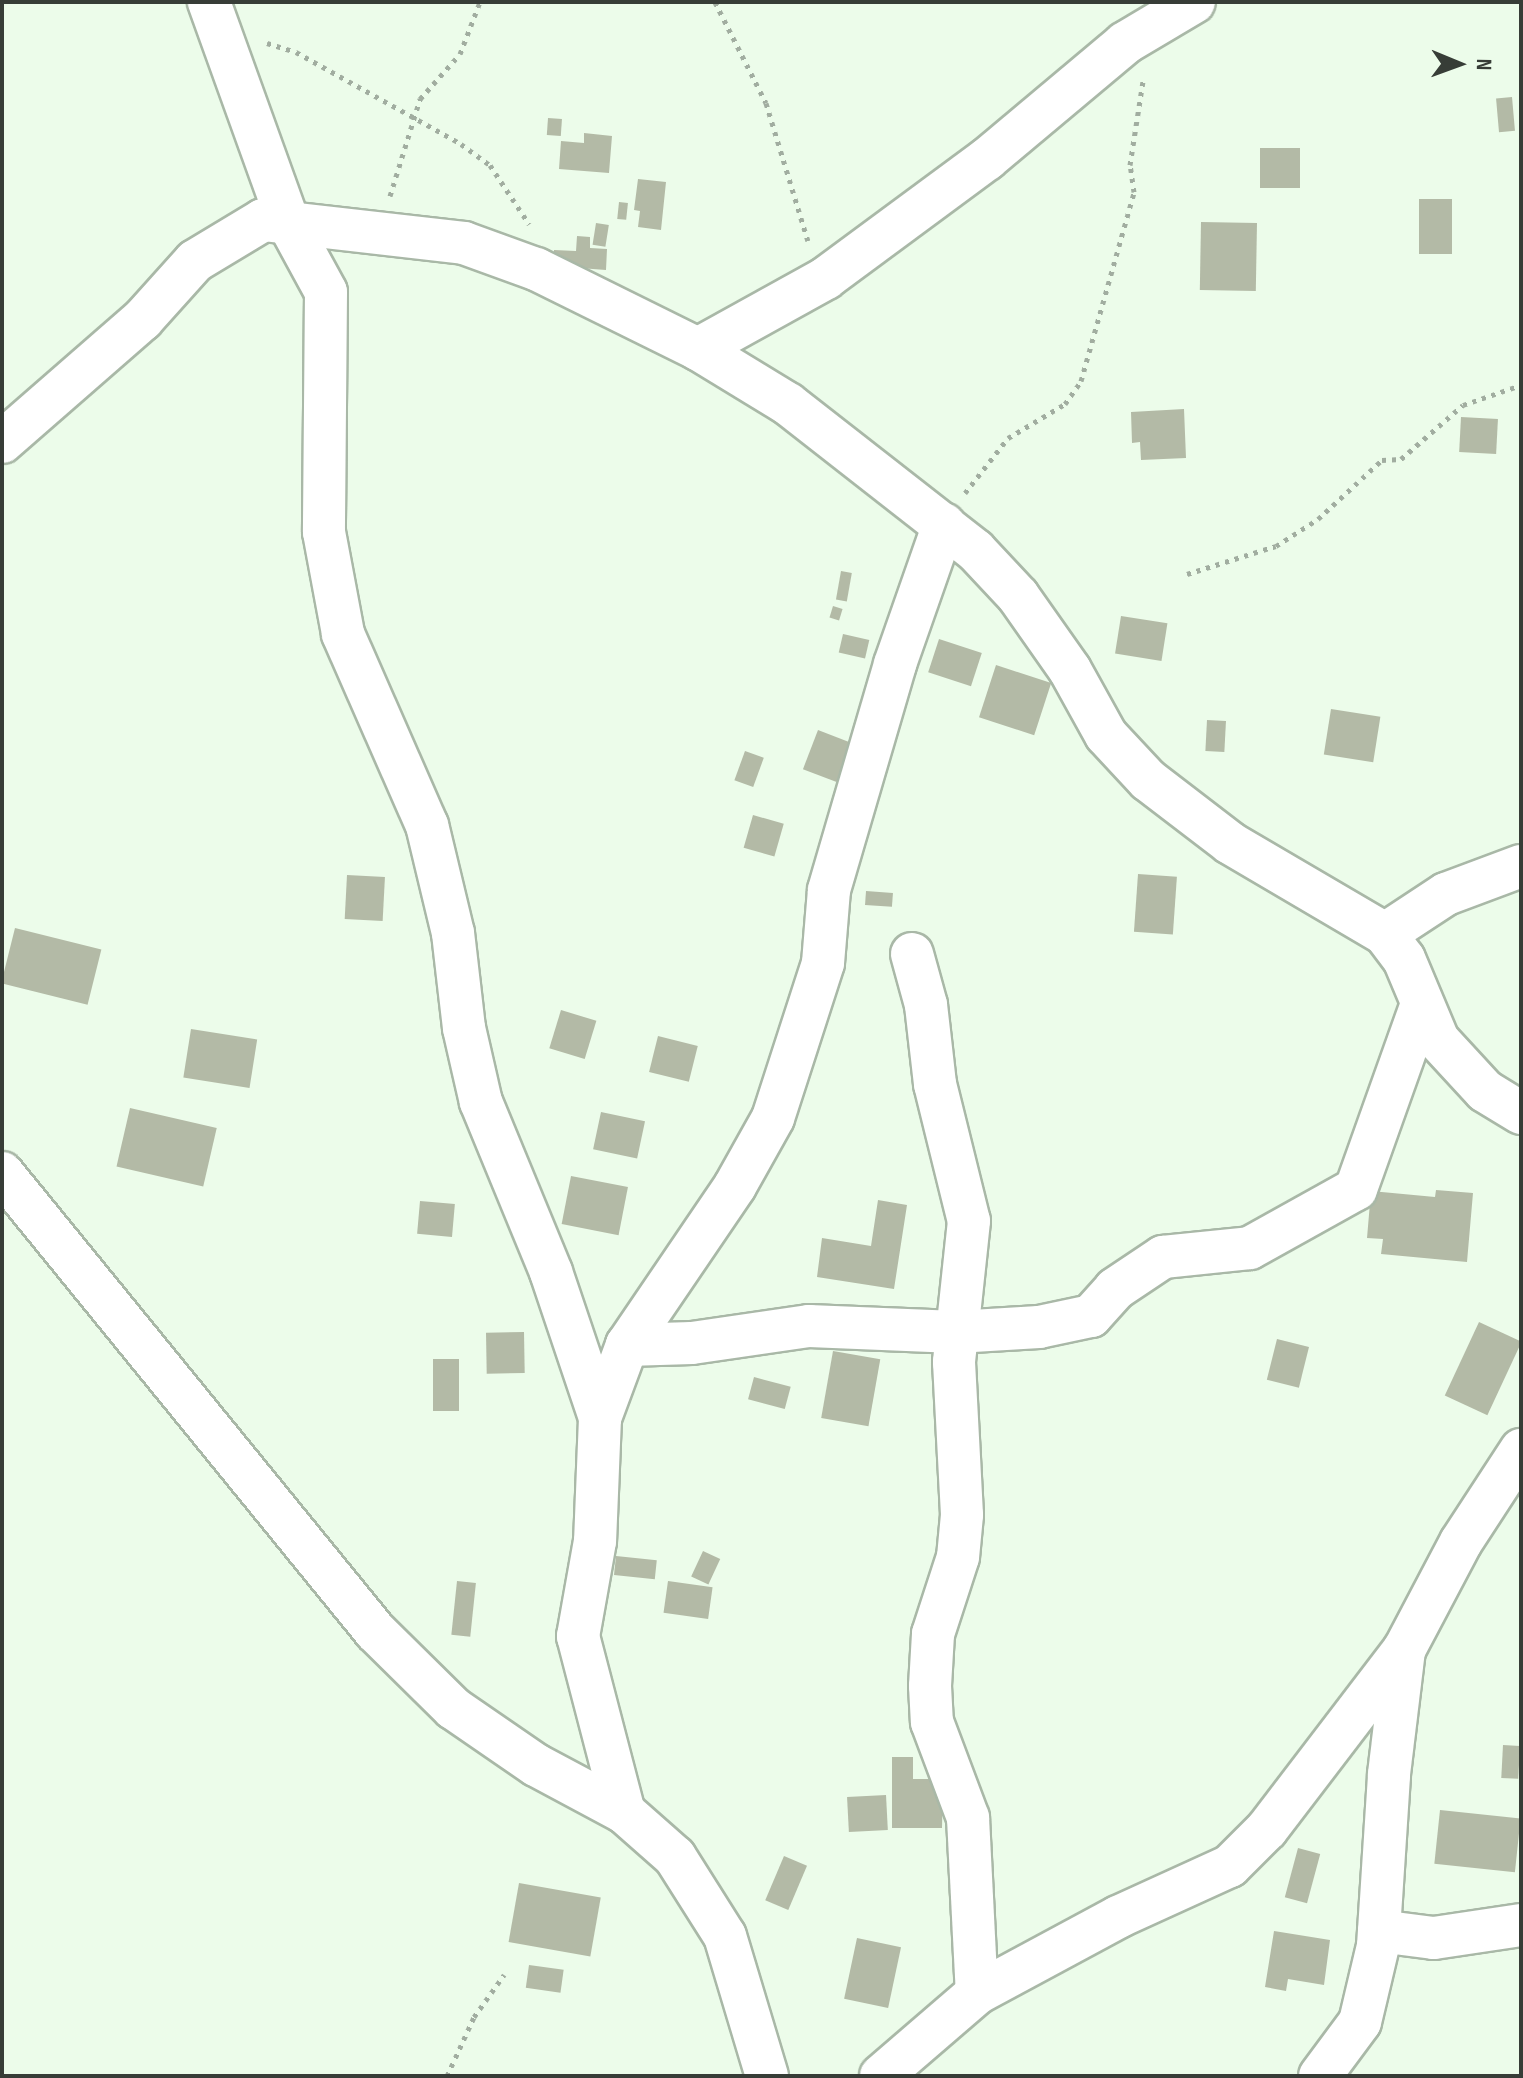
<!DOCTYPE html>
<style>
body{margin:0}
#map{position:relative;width:1523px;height:2078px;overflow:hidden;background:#ecfcea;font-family:"Sofia Sans Condensed",sans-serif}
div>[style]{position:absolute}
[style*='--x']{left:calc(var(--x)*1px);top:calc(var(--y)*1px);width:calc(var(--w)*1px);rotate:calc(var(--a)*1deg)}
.building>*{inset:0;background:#b3baa6;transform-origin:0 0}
.path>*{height:5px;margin-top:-2.5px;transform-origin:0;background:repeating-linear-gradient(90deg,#a1ada0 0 4px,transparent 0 10px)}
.roads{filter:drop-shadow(2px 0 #a9b8a7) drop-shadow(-2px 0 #a9b8a7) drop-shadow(0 2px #a9b8a7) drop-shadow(0 -2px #a9b8a7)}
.minor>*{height:42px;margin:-21px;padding:0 21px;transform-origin:21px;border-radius:21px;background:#fff}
span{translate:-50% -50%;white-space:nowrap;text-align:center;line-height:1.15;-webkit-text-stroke:6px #ecfcea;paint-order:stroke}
.frame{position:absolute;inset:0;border:4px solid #373d37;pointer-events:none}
.north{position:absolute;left:1419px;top:24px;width:80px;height:80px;-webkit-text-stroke:6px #ecfcea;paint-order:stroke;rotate:91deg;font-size:22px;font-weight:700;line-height:32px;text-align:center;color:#373d37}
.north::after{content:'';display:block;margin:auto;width:28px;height:36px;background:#373d37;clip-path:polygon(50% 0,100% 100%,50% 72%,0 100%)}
</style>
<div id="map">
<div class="building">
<div style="left:1512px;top:97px;width:34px;height:16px;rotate:85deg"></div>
<div style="left:548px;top:118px;width:14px;height:17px;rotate:4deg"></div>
<div style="clip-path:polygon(584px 133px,612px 136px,609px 173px,559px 169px,561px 141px,584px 143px)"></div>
<div style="left:1260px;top:148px;width:40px;height:40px"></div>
<div style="clip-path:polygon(638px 179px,666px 182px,661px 230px,638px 227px,640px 211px,634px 210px)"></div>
<div style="left:1419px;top:199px;width:33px;height:55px"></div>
<div style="left:619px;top:202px;width:9px;height:17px;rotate:6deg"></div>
<div style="left:1201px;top:222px;width:56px;height:68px;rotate:1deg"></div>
<div style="left:596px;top:223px;width:13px;height:22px;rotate:9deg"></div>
<div style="clip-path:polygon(577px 236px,590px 237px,590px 248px,607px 249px,606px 270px,553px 266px,554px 250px,576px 251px)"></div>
<div style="clip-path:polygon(1184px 409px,1186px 458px,1141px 460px,1140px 442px,1132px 443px,1131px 412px)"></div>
<div style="left:1461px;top:417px;width:37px;height:35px;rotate:3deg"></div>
<div style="left:841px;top:571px;width:11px;height:29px;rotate:10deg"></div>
<div style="left:833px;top:606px;width:10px;height:12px;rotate:17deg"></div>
<div style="left:1121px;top:616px;width:47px;height:38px;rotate:9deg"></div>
<div style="left:843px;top:634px;width:27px;height:19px;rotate:13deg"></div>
<div style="left:939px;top:639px;width:45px;height:35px;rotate:18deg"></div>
<div style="left:996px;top:665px;width:58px;height:55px;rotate:18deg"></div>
<div style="left:1331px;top:709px;width:50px;height:46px;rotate:9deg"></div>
<div style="left:1207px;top:720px;width:19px;height:31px;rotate:3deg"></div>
<div style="left:818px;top:730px;width:36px;height:42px;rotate:21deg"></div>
<div style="left:745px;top:751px;width:20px;height:31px;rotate:20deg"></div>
<div style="left:753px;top:815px;width:32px;height:34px;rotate:16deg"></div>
<div style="left:1138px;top:874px;width:39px;height:58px;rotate:4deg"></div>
<div style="left:347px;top:875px;width:38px;height:44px;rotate:3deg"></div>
<div style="left:866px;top:891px;width:27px;height:14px;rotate:4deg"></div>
<div style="left:15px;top:928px;width:89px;height:57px;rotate:14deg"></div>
<div style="left:561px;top:1010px;width:37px;height:40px;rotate:17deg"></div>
<div style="left:191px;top:1029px;width:67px;height:49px;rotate:9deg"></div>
<div style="left:658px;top:1036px;width:41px;height:37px;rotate:14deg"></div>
<div style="left:130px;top:1108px;width:89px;height:60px;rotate:13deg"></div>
<div style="left:601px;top:1112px;width:45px;height:38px;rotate:12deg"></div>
<div style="left:571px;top:1176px;width:58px;height:49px;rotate:11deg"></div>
<div style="clip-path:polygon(1436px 1190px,1473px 1193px,1467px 1262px,1381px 1254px,1383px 1239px,1367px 1238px,1371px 1191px,1435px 1197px)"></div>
<div style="clip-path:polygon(878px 1200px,907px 1205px,894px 1289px,817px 1277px,822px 1238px,871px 1246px)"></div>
<div style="left:420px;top:1201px;width:35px;height:33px;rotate:5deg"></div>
<div style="left:1479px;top:1322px;width:47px;height:81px;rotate:25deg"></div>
<div style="left:524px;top:1332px;width:41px;height:38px;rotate:89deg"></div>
<div style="left:1277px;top:1339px;width:33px;height:42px;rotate:14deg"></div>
<div style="left:833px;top:1351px;width:48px;height:68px;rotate:10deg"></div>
<div style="left:433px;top:1359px;width:26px;height:52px"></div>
<div style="left:754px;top:1377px;width:38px;height:23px;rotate:15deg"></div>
<div style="left:703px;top:1551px;width:19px;height:28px;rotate:25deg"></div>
<div style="left:616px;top:1556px;width:41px;height:19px;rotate:6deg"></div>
<div style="left:457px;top:1581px;width:19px;height:54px;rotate:6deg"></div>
<div style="left:668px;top:1581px;width:45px;height:32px;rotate:8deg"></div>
<div style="left:1503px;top:1745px;width:17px;height:33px;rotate:3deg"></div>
<div style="clip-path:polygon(892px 1757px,913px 1757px,913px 1779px,943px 1779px,942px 1828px,892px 1828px)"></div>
<div style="left:886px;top:1795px;width:35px;height:39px;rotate:87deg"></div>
<div style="left:1440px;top:1810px;width:81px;height:54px;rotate:6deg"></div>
<div style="left:1298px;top:1848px;width:23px;height:51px;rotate:15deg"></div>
<div style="left:784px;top:1856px;width:25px;height:48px;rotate:23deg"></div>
<div style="left:519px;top:1883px;width:83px;height:60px;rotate:10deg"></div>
<div style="clip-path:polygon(1274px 1931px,1330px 1940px,1324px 1985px,1288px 1979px,1286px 1991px,1265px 1987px)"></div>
<div style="left:857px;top:1938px;width:45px;height:62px;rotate:12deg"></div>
<div style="left:529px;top:1965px;width:35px;height:23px;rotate:8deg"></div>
</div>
<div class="path">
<div style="--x:715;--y:2;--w:113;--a:63.2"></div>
<div style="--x:766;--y:103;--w:144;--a:73.1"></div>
<div style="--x:267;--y:43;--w:30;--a:17"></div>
<div style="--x:296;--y:52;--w:189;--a:29.1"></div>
<div style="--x:461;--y:144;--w:36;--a:36"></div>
<div style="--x:490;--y:165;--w:71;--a:56.5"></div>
<div style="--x:390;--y:196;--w:102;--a:-72.8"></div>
<div style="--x:420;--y:99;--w:60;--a:-48.4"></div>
<div style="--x:460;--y:54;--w:56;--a:-69"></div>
<div style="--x:965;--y:493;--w:70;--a:-52"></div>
<div style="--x:1008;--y:438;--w:66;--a:-30.8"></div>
<div style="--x:1065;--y:404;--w:28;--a:-55"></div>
<div style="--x:1081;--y:381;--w:196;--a:-74.3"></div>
<div style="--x:1134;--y:192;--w:27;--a:-98"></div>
<div style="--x:1130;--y:165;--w:85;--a:-81.2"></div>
<div style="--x:1187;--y:574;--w:93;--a:-17.5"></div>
<div style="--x:1276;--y:546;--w:50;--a:-32.7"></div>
<div style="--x:1318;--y:519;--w:87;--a:-42.7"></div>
<div style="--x:1382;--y:460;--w:19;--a:-3"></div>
<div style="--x:1401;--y:459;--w:82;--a:-41.1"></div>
<div style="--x:1463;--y:405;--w:61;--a:-19"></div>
<div style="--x:447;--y:2076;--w:65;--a:-65.4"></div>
<div style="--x:474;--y:2017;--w:52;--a:-54.5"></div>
</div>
<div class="roads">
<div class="minor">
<div style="--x:209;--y:2;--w:236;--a:70.2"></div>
<div style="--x:289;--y:224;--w:77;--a:61.4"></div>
<div style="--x:326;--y:292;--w:240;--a:90.5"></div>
<div style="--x:324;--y:532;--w:104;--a:79.4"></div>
<div style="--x:343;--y:634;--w:209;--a:66.3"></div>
<div style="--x:427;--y:825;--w:111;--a:76.5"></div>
<div style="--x:453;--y:933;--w:96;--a:83.4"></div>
<div style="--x:464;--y:1028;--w:76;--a:77.1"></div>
<div style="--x:481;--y:1102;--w:184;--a:67.6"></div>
<div style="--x:551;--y:1272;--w:154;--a:71.4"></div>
<div style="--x:600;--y:1418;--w:123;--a:92.3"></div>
<div style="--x:595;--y:1541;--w:97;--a:100.1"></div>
<div style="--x:578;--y:1636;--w:182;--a:75.4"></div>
<div style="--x:698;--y:349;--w:146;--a:-29"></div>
<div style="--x:826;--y:278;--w:200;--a:-36.5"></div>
<div style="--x:987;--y:159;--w:180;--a:-40"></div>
<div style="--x:1125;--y:43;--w:80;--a:-30.7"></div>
<div style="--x:2;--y:442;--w:186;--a:-41.1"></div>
<div style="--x:142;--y:320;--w:79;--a:-48.1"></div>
<div style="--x:195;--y:261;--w:79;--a:-31.1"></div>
<div style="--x:263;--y:220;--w:202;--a:6.5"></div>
<div style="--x:464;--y:243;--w:77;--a:19.9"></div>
<div style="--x:536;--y:269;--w:181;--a:26.3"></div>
<div style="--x:698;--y:349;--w:105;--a:31.4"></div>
<div style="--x:788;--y:404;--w:237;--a:38"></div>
<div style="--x:975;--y:550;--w:63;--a:46.9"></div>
<div style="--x:1018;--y:596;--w:90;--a:54.9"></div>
<div style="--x:1070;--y:670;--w:74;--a:61"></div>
<div style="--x:1106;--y:735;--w:62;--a:47"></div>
<div style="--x:1148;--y:780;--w:103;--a:37.5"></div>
<div style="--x:1230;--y:843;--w:180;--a:30.4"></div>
<div style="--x:1385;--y:934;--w:31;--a:53"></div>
<div style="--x:1404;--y:959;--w:88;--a:67.2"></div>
<div style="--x:1438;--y:1040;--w:69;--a:47.3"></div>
<div style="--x:1485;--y:1091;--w:42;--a:31.4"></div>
<div style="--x:1385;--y:934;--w:73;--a:-33.3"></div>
<div style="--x:1446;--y:894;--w:80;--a:-20.5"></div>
<div style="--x:912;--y:954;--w:53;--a:74.6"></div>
<div style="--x:926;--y:1005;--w:80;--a:83.5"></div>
<div style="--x:935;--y:1084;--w:141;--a:76.1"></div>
<div style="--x:969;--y:1221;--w:142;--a:96.1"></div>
<div style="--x:954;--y:1362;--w:153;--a:87"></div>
<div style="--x:962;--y:1515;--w:42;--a:95.4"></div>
<div style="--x:958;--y:1557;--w:81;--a:108"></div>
<div style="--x:933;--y:1634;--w:52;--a:93.3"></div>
<div style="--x:930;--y:1686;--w:36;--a:87"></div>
<div style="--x:932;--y:1722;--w:103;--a:69.4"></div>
<div style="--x:968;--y:1818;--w:175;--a:87.1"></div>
<div style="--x:2;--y:1173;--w:591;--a:50.84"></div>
<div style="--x:375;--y:1631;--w:110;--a:44.6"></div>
<div style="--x:453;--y:1708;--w:101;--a:34.5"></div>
<div style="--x:536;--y:1765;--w:100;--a:28.1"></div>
<div style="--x:624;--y:1812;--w:68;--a:41.4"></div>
<div style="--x:675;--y:1857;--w:93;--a:57.7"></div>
<div style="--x:725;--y:1936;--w:146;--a:73.3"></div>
<div style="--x:627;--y:1345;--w:65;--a:-1.8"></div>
<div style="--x:692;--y:1343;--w:118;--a:-8.3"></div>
<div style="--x:809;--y:1326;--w:147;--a:2.3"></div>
<div style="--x:956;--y:1332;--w:83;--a:-3.4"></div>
<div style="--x:1039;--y:1327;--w:53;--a:-11.9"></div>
<div style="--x:1091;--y:1316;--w:36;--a:-48"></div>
<div style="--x:1115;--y:1289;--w:58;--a:-33.7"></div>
<div style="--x:1163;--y:1257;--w:87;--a:-5.9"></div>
<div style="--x:1250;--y:1248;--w:121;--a:-29.1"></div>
<div style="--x:1356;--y:1189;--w:194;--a:-70.4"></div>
<div style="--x:600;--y:1418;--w:78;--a:-69.7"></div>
<div style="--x:627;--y:1345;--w:192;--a:-55.8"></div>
<div style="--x:735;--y:1186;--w:78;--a:-60.8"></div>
<div style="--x:773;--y:1118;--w:163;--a:-72.1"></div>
<div style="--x:823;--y:963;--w:73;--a:-85.3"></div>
<div style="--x:829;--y:890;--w:235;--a:-73.7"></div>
<div style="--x:895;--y:664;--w:148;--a:-70.7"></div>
<div style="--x:1379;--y:1931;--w:55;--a:7.3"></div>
<div style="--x:1434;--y:1938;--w:88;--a:-8.5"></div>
<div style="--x:881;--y:2076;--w:127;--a:-40.8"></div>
<div style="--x:977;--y:1993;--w:160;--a:-28.3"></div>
<div style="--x:1118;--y:1917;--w:123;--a:-24.5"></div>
<div style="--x:1230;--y:1866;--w:52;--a:-45"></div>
<div style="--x:1267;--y:1829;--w:225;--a:-52.6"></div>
<div style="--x:1404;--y:1650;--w:122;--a:-62.2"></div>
<div style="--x:1461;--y:1542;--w:110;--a:-56.9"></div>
<div style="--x:1320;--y:2076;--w:67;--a:-53.5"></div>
<div style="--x:1360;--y:2022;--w:78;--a:-76.7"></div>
<div style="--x:1378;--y:1946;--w:172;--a:-86.3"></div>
<div style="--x:1389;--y:1774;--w:125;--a:-83.1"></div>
</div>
</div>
<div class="frame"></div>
<div class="north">N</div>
</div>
